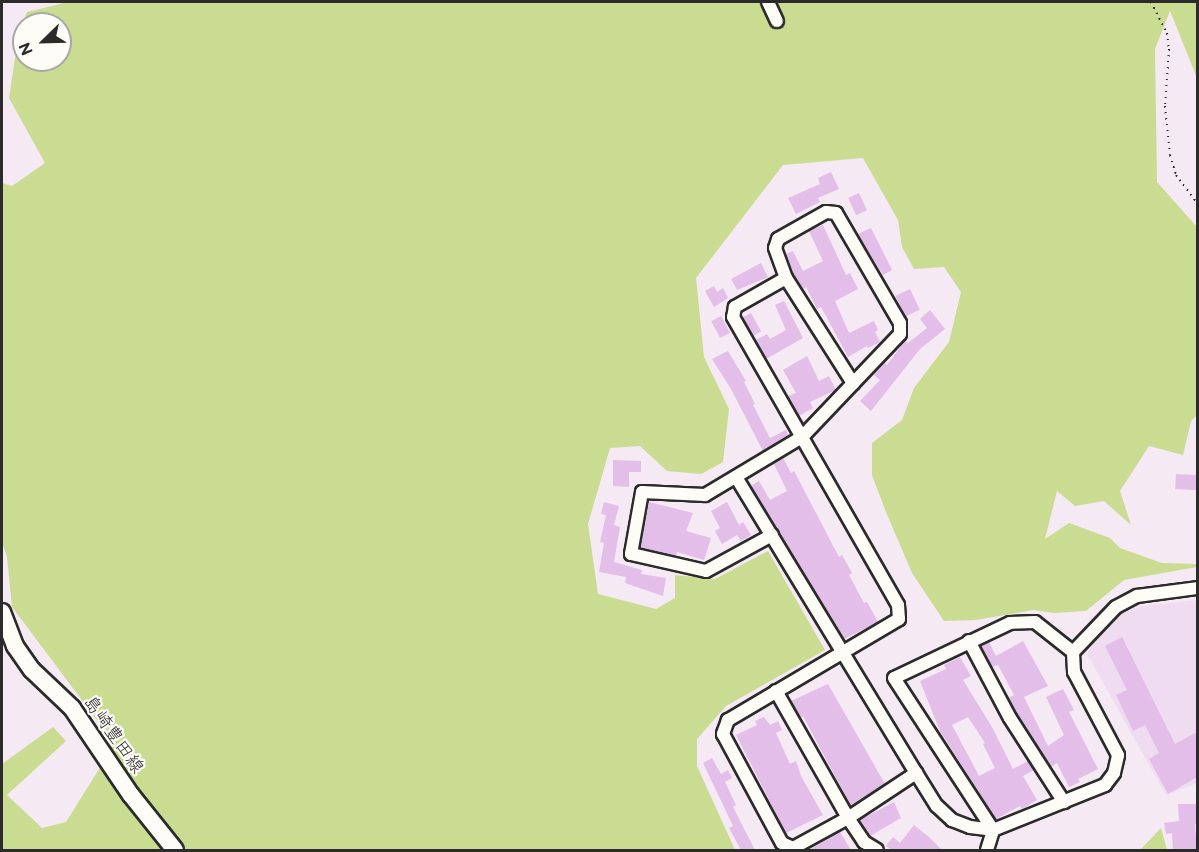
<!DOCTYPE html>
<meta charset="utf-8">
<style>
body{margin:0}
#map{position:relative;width:1199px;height:852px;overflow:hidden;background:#f5e9f3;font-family:"Balsamiq Sans","Klee One",sans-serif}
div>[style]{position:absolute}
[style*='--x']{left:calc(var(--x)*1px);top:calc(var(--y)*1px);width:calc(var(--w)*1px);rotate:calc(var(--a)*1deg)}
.built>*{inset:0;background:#efdcf0}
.green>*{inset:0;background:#c9dc91}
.building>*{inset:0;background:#e2bee9;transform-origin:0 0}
.path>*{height:2px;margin-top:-1px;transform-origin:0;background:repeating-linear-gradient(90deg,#2b2b2b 0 1.5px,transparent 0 6px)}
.roads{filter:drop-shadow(2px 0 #2b2b2b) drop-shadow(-2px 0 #2b2b2b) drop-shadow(0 2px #2b2b2b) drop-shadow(0 -2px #2b2b2b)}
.street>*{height:12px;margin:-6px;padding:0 6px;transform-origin:6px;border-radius:6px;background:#fdfcf7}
.secondary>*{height:16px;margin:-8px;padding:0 8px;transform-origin:8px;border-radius:8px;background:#fdfcf7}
span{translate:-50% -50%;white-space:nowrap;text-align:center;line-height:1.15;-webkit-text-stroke:4.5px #fdfcf7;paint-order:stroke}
.street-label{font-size:18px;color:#2b2b2b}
.frame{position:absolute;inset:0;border:3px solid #2b2b2b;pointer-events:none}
.north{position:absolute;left:12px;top:12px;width:60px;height:60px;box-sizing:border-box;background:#fdfcf7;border:2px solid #a9a8a5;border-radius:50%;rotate:247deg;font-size:16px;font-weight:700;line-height:24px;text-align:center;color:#2b2b2b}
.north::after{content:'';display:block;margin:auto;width:21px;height:27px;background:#2b2b2b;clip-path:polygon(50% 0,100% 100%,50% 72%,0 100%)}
</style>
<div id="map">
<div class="built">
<div style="clip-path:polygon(1197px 600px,1197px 783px,1166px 795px,1087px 654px,1097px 638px,1118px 616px,1140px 606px)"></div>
</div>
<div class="green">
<div style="clip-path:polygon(evenodd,68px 2px,1197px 2px,1197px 78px,1170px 11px,1155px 49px,1157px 182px,1197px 227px,1197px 415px,1191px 421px,1183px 455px,1149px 446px,1120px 491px,1131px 525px,1104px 501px,1075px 506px,1057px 491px,1045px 539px,1069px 523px,1110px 538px,1120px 548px,1162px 563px,1197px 564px,1197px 567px,1124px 580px,1086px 611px,1054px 613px,1033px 610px,976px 620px,944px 621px,912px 573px,886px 512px,872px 475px,872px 443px,902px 420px,914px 388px,949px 342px,961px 292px,944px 267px,914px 269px,902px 247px,898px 220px,863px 158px,783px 165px,696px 278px,704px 357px,729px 409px,723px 462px,701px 474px,667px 471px,640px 446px,610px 448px,588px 524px,598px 594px,656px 609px,675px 598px,675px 575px,715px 579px,768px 551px,825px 650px,726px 706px,697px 739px,697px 766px,735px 850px,2px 850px,2px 764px,53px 727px,66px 741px,7px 795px,42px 828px,66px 822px,111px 750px,105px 731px,12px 607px,7px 557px,2px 542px,2px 183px,12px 186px,45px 163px,9px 98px,18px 38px,27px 12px,68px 2px,24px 24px,60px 24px,60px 60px,24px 60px,24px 24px)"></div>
<div style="clip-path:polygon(1161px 828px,1167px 850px,1140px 850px)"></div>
</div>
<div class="building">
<div style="clip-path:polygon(831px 172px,839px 189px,818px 198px,820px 202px,796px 214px,788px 198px,820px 184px,818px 178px)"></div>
<div style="left:859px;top:193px;width:19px;height:12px;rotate:65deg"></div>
<div style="clip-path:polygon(823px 225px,846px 275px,850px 273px,858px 289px,835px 301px,849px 333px,874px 321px,878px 330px,875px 332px,880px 342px,868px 348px,867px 346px,848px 357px,821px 307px,817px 309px,806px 287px,803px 289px,793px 274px,786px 254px,793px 251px,803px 271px,823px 261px,809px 231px)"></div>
<div style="clip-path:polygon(871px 228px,892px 270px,883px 275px,858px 234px)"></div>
<div style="clip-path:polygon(761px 263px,768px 277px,737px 290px,731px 279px)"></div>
<div style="clip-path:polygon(714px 286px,717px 292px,723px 288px,728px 298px,714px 307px,705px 291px)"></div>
<div style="left:910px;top:289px;width:23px;height:16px;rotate:65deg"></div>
<div style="clip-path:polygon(784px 301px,803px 338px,766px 359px,756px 340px,767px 334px,770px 339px,786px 330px,775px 305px)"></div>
<div style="clip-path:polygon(930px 310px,945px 329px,920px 349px,871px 411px,860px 401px,880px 380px,874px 375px,885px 363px,887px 365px,905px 341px,908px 343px,927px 328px,920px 319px)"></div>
<div style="left:751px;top:313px;width:21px;height:9px;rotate:61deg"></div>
<div style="left:721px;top:316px;width:19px;height:11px;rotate:62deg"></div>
<div style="clip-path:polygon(728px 351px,746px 381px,744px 382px,755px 404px,753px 405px,770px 438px,786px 430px,788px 435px,763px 451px,731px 389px,712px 359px)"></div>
<div style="clip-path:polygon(807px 356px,819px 381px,829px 376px,836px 390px,810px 402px,813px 408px,799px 416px,788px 396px,796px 393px,783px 370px)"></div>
<div style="clip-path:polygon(783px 458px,791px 473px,794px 471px,839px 557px,842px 555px,852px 573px,849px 575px,864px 603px,867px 602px,878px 622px,844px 639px,751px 486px,759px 481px,770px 500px,787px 491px,774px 464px)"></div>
<div style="clip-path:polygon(613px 460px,641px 461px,641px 472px,629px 472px,629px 487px,613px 486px)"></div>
<div style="left:1176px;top:474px;width:21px;height:15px;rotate:3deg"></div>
<div style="clip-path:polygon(604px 502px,619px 506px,614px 525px,620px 527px,614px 562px,642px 570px,641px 574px,666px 578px,663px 596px,625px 583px,626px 577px,599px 572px,604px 543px,600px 542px,606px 515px,601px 514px)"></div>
<div style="clip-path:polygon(649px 502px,693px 513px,686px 531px,711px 538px,704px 560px,677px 552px,676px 556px,640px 548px)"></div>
<div style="clip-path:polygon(727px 502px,739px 525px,743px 522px,751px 535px,741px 541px,737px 535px,722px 544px,715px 531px,720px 528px,711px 511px)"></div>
<div style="clip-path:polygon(1122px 637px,1175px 744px,1197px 732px,1197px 777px,1168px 794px,1149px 759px,1159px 753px,1145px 725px,1133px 731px,1116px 695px,1127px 690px,1105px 646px)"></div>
<div style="clip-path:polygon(1023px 641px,1048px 686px,1024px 697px,1048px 746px,1064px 735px,1046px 697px,1063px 689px,1074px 710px,1069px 712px,1098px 769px,1078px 779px,1080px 782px,1069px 787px,1057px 763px,1051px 767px,1017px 714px,1009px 698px,1014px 695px,998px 665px,992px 667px,981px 646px,989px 642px,996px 656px)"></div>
<div style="clip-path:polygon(evenodd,960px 657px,971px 676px,963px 680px,992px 727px,1013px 769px,1028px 761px,1034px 770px,1023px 776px,1037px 800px,1022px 809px,1020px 806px,996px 819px,940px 731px,920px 681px,946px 669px,944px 665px,960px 657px,968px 717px,985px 743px,983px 744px,995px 768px,979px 776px,952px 725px,968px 717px)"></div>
<div style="clip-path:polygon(828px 684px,885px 784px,851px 806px,803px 716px,801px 718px,791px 701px)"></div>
<div style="clip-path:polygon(764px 717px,770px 725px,778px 721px,782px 730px,776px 733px,790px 764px,796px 761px,801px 776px,823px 815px,786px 833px,736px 735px,757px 725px,755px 721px)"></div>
<div style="clip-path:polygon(712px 758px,721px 774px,728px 770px,732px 778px,725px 782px,736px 805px,733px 807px,755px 850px,741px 850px,729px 828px,733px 826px,703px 763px)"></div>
<div style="clip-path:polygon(894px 802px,901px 818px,870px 836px,860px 820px)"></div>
<div style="clip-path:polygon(1178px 804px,1197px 804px,1197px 824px,1195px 824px,1197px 850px,1173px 850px,1172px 833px,1166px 834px,1164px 823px,1179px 821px)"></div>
<div style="clip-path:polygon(914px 825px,930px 838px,942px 850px,892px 850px,886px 846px,893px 837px,900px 843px)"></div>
<div style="clip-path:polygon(840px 832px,851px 850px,809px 850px)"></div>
</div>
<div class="path">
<div style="--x:1151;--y:2;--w:35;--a:63"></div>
<div style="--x:1167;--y:33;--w:16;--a:83"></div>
<div style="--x:1169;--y:49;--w:57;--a:94"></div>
<div style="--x:1165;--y:106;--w:49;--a:84.2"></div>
<div style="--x:1170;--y:155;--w:21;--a:73"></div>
<div style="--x:1176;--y:175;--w:36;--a:53"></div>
</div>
<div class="roads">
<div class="street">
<div style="--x:768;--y:2;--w:21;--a:65"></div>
<div style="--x:786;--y:278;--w:59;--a:150.4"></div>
<div style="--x:735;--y:307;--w:10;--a:101"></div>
<div style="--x:733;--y:317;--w:332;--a:60.2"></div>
<div style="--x:898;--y:605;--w:14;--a:86"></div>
<div style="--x:899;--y:619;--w:199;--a:149.4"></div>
<div style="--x:728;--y:720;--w:15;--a:110"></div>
<div style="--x:723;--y:734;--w:124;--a:61.6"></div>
<div style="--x:782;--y:843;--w:12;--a:24"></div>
<div style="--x:793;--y:848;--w:63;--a:-28.6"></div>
<div style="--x:848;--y:818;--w:82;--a:-33.5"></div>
<div style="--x:736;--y:477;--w:346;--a:58.7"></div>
<div style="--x:916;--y:773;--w:39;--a:58"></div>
<div style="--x:937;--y:806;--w:21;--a:43"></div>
<div style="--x:952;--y:820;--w:19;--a:21"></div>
<div style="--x:970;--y:827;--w:23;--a:7"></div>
<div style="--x:993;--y:830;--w:121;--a:-21.9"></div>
<div style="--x:1105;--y:785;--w:15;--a:-53"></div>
<div style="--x:1114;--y:773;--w:18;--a:-77"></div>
<div style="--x:1118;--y:755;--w:94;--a:-117.9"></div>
<div style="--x:1074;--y:672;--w:20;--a:-93"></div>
<div style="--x:1073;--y:652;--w:48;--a:-141.7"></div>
<div style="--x:1035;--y:622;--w:25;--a:178"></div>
<div style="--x:1010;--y:623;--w:128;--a:154.6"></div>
<div style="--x:894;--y:678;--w:181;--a:56.9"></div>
<div style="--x:772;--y:535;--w:75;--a:151.4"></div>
<div style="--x:706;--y:571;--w:77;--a:-167.2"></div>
<div style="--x:631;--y:554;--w:63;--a:-79.9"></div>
<div style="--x:642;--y:492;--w:63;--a:2.7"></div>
<div style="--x:705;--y:495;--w:113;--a:-30.9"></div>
<div style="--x:802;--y:437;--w:142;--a:-46.4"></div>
<div style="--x:900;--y:334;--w:11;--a:-90"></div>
<div style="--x:900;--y:323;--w:127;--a:-120.2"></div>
<div style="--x:836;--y:213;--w:10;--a:-174"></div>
<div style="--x:826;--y:212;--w:55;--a:150.6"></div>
<div style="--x:778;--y:239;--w:9;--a:108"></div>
<div style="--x:775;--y:248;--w:32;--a:70"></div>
<div style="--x:786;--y:278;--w:125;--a:57.5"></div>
<div style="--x:969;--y:641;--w:87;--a:62"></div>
<div style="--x:1010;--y:718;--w:100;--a:57.3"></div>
<div style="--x:1073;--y:652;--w:62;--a:-46.3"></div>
<div style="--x:1116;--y:607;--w:24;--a:-28"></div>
<div style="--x:1137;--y:596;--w:62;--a:-7.5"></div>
<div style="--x:776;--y:691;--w:146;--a:60.4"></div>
<div style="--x:848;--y:818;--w:29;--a:56"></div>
<div style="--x:864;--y:842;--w:15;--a:32"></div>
<div style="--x:987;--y:850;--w:21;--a:-73"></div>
</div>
<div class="secondary">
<div style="--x:2;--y:612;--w:36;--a:69"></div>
<div style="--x:15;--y:646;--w:29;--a:55"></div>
<div style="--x:32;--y:670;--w:55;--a:43.5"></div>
<div style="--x:72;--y:708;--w:105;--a:55.9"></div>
<div style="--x:131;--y:795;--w:70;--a:51.3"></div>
</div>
</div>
<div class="street-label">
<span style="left:113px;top:735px;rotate:55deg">島崎豊田線</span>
</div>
<div class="frame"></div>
<div class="north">N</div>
</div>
